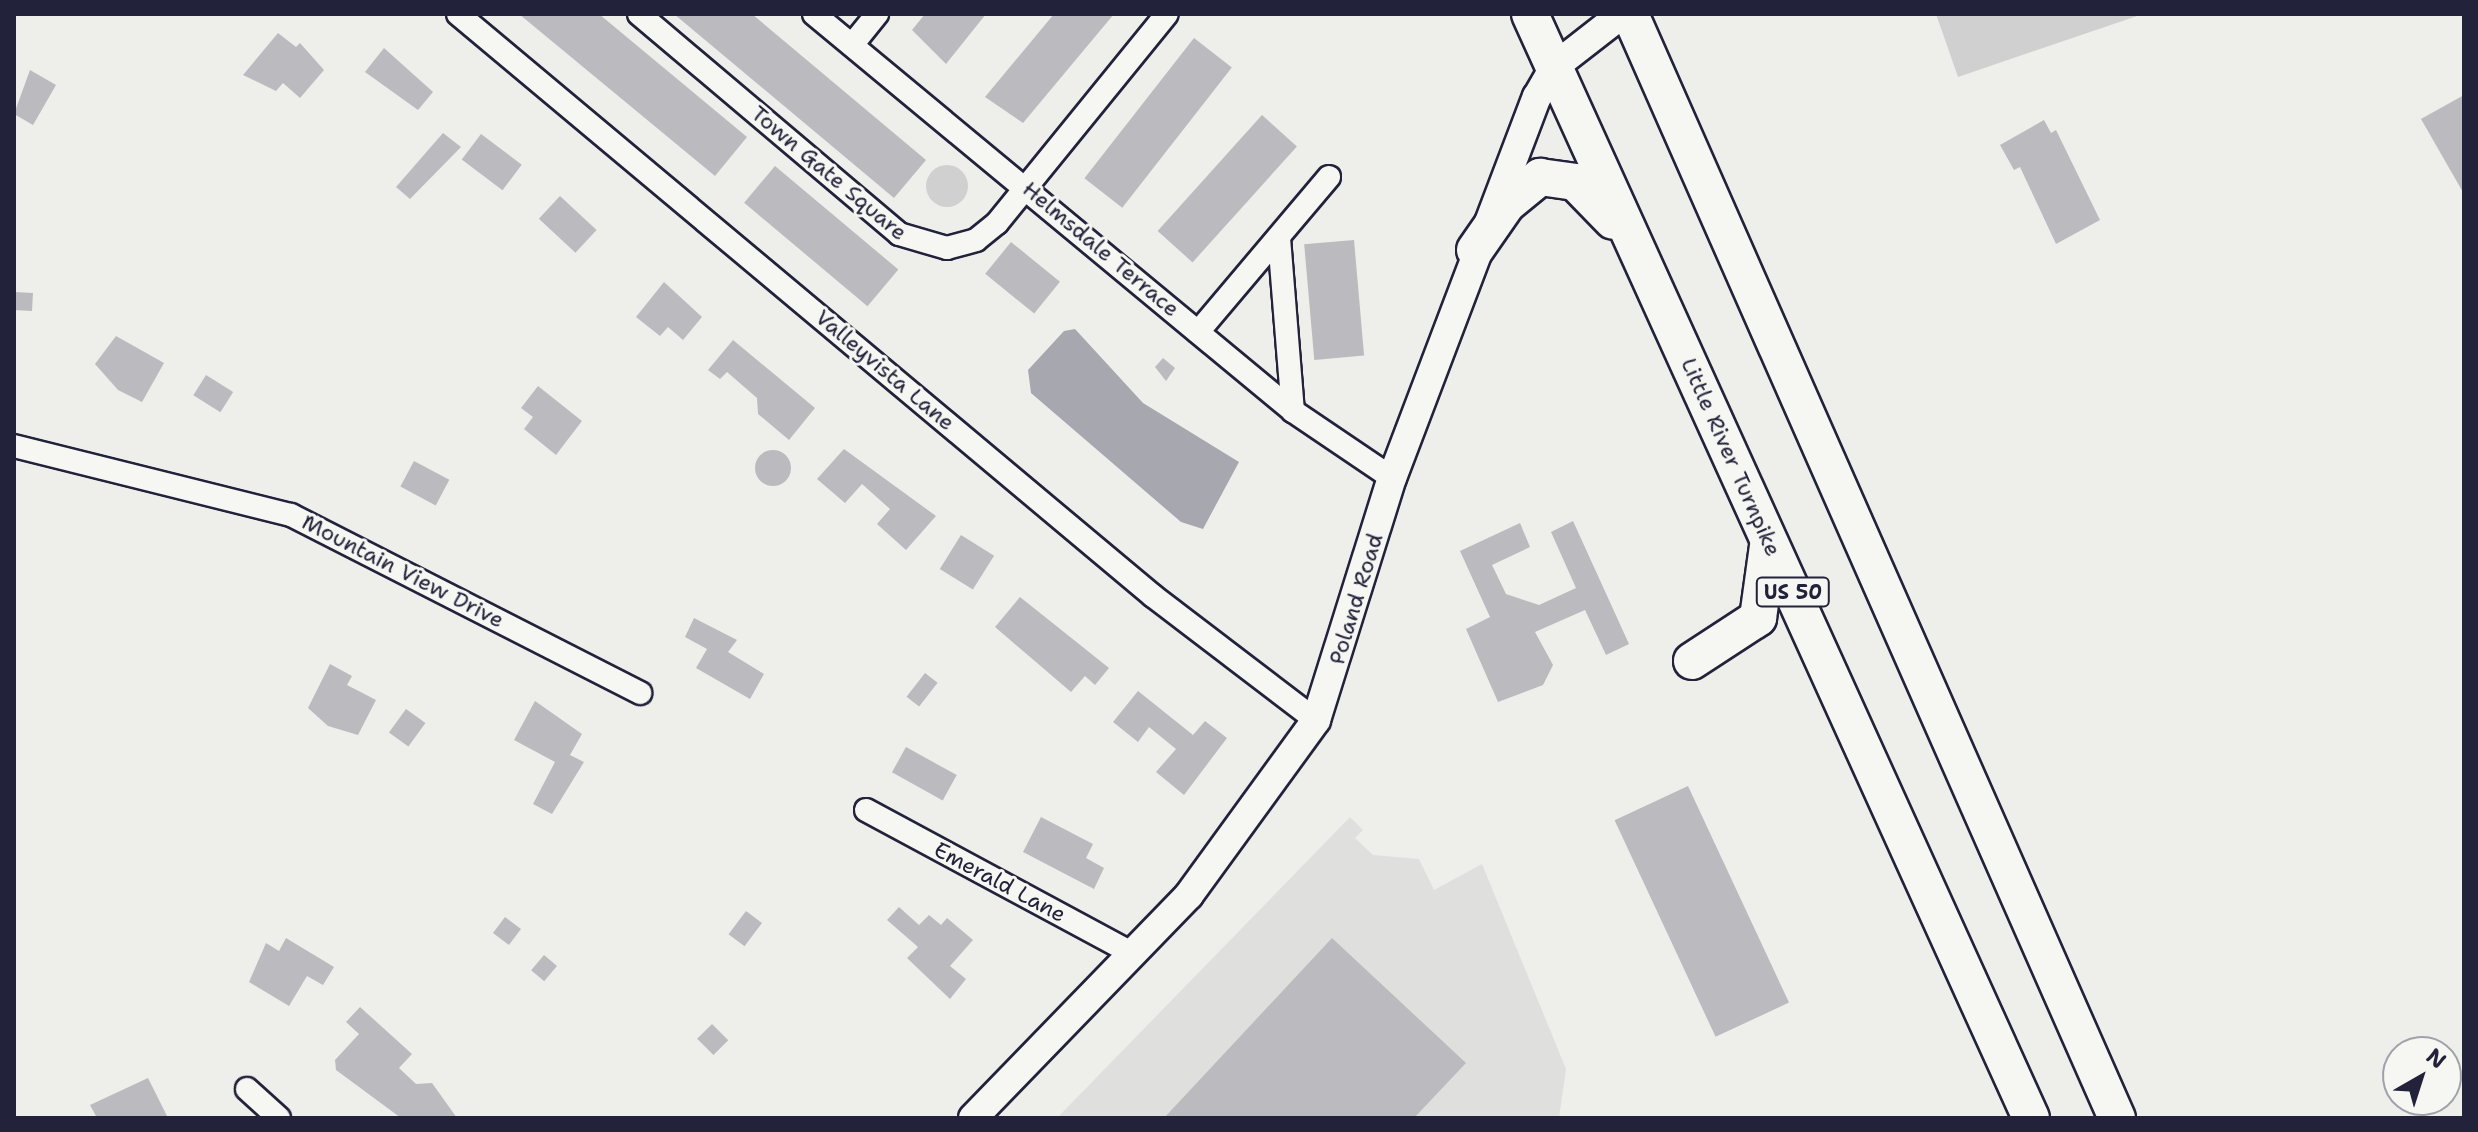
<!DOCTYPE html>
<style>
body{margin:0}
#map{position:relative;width:2478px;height:1132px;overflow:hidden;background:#eeeeeb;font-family:"Shantell Sans",sans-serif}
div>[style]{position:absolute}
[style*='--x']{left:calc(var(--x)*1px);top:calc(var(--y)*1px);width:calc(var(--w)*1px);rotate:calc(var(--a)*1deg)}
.built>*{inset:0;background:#dfdfde}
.green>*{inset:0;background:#d0d0d1}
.round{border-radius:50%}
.water>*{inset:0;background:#a7a7af}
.building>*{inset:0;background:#bbbbbf;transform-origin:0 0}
.roads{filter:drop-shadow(2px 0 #22223b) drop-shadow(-2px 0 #22223b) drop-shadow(0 2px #22223b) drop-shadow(0 -2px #22223b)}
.minor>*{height:22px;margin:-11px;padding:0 11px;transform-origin:11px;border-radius:11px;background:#f6f6f2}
.tertiary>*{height:28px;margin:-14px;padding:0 14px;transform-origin:14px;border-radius:14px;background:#f6f6f2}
.trunk>*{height:36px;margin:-18px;padding:0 18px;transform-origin:18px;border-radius:18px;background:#f6f6f2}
span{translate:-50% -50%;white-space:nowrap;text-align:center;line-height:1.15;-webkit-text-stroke:6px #f6f6f2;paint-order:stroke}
.shield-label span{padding:2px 6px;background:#f6f6f2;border:2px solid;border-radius:6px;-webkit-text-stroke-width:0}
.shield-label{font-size:20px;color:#22223b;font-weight:700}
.street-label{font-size:22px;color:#22223b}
.frame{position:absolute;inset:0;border:16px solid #22223b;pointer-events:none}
.north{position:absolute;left:2382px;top:1036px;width:80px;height:80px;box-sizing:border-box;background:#f6f6f2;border:2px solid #a1a1a9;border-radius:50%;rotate:39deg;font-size:22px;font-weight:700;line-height:32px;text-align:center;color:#22223b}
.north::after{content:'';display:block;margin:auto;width:28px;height:36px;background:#22223b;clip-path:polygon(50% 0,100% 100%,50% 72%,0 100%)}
</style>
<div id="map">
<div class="built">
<div style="clip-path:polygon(1350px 817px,1363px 830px,1355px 838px,1373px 855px,1419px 859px,1434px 890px,1482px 864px,1566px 1069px,1559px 1118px,1057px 1118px)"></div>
</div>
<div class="green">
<div style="clip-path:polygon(1936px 14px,2143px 14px,1958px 77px)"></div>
<div class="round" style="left:926px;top:165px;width:42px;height:42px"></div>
</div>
<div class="water">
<div style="clip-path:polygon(1075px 329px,1143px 403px,1239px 462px,1203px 529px,1181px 522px,1031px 393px,1028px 370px,1064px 331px)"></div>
</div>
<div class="building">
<div style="clip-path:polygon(519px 14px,599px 14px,747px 137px,715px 176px)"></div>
<div style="clip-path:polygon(674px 14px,752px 14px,926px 160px,894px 198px)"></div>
<div style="clip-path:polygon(925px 14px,986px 14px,946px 64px,912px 30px)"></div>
<div style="clip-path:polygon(1054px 14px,1114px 14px,1023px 123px,985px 97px)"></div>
<div style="clip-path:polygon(278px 33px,296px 47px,300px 43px,324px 70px,300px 98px,283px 83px,276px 91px,243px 75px)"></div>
<div style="left:1194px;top:38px;width:48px;height:178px;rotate:38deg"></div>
<div style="clip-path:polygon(384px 48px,433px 92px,418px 110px,365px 72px)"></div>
<div style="clip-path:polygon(30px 70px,56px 85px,33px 125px,14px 114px)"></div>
<div style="clip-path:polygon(2464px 95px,2464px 194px,2421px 119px)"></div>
<div style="left:1262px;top:115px;width:47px;height:156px;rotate:42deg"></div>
<div style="clip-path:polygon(2044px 120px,2051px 133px,2056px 130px,2100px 220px,2056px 244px,2020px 167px,2014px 170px,2000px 145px)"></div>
<div style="clip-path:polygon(443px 133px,461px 147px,410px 199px,396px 187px)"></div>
<div style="left:481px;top:134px;width:51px;height:32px;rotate:37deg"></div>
<div style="left:775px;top:166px;width:161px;height:48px;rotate:40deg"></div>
<div style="left:560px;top:196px;width:50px;height:31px;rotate:43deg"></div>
<div style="left:1354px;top:240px;width:116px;height:50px;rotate:85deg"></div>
<div style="left:1011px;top:242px;width:63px;height:41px;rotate:39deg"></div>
<div style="clip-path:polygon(664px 282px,702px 317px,683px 340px,668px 327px,660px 336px,636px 317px)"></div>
<div style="left:14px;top:292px;width:19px;height:18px;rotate:3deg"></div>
<div style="clip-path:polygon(116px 336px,164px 363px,142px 402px,118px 390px,95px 364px)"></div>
<div style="clip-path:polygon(733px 340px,815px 408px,789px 440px,758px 414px,757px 398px,727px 372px,720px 379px,708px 370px)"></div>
<div style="clip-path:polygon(1163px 358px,1175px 368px,1166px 381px,1155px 367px)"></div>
<div style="left:206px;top:375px;width:32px;height:24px;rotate:32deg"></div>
<div style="clip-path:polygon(538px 386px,582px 421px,556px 455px,524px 429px,533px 417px,521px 408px)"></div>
<div style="clip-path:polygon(844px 449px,936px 516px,906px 550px,877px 524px,890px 509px,862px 484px,845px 503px,817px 479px)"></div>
<div class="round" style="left:755px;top:450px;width:36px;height:36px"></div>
<div style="left:414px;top:461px;width:40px;height:29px;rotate:28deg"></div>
<div style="clip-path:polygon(1573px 521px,1629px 644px,1606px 655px,1585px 610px,1535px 632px,1553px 665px,1543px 685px,1498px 702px,1466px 629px,1490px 617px,1460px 551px,1520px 523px,1530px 547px,1492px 565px,1506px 594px,1539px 605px,1576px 588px,1551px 532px)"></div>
<div style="left:961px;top:535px;width:39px;height:40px;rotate:32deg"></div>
<div style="clip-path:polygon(1020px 597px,1109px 668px,1095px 685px,1085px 676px,1071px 692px,995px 627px)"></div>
<div style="clip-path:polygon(694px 618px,737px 640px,728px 652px,764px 674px,750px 699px,696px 668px,707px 649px,685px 637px)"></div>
<div style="clip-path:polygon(330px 664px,352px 676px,347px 685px,376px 700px,358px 735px,328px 726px,308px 708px)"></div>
<div style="left:925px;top:673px;width:16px;height:30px;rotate:38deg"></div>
<div style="clip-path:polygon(1138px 691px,1193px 735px,1205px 721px,1227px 738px,1184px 795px,1156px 772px,1176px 749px,1149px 727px,1138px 742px,1113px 722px)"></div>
<div style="clip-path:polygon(535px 701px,582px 734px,570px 755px,584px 762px,552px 814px,533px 804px,555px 762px,514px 740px)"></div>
<div style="left:406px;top:709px;width:24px;height:29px;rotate:36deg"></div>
<div style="left:906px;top:747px;width:58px;height:29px;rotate:29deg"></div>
<div style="left:1688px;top:786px;width:239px;height:81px;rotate:65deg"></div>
<div style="clip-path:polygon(1041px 817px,1093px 844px,1086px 858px,1104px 868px,1094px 889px,1023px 852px)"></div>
<div style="clip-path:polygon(899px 907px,919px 925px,929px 915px,941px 925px,947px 918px,973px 940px,950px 966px,966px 979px,950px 999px,907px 958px,918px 947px,887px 920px)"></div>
<div style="left:746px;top:911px;width:20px;height:29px;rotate:37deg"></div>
<div style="left:505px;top:917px;width:20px;height:20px;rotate:37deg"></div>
<div style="clip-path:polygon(286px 938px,334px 967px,323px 985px,307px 976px,289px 1006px,249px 982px,266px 943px,279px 951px)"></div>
<div style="clip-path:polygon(1332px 938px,1466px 1063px,1414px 1118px,1164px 1118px)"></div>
<div style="left:544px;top:955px;width:17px;height:20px;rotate:40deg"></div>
<div style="clip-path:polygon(360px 1007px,412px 1054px,399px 1068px,416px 1084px,432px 1083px,457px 1118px,401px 1118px,336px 1070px,335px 1060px,359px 1034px,346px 1022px)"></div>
<div style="left:712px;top:1024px;width:23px;height:21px;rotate:45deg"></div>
<div style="clip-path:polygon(148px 1078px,168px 1118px,97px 1118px,90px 1105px)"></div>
</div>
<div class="roads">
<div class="minor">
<div style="--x:458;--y:14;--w:907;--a:39.94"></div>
<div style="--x:1153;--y:596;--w:205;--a:37.3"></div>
<div style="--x:639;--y:14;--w:341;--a:40.2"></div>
<div style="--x:899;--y:234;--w:50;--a:16.3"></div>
<div style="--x:947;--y:248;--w:30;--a:-15"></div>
<div style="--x:976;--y:240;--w:27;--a:-39"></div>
<div style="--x:997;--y:223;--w:269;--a:-50.9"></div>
<div style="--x:814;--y:14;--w:622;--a:39.65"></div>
<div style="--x:1293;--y:411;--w:120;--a:34.1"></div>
<div style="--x:852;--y:45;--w:40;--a:-51"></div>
<div style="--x:1279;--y:238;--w:174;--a:85.4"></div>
<div style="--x:1198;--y:332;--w:203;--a:-49.8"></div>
<div style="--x:14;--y:446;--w:285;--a:14"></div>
<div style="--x:291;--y:515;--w:392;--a:27"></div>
<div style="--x:866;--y:810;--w:303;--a:28.3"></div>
<div style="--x:247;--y:1089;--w:43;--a:42.2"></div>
</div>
<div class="tertiary">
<div style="--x:973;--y:1118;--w:310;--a:-45.9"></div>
<div style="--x:1189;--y:895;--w:216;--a:-54"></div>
<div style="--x:1316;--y:720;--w:254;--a:-72.6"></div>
<div style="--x:1392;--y:478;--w:408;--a:-69.2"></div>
<div style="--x:1537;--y:97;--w:34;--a:-60"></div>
<div style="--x:1554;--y:67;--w:86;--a:-37.9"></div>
</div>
<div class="trunk">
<div style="--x:1530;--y:14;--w:1212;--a:65.59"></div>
<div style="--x:1630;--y:14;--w:1207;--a:66.2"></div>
<div style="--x:1475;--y:250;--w:56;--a:-55.2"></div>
<div style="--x:1507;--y:204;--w:43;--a:-39.3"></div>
<div style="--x:1540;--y:177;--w:35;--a:8"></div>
<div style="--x:1575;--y:182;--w:54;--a:45.7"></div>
<div style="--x:1692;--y:661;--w:79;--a:-33.1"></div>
<div style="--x:1758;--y:618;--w:73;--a:-82.1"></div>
</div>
</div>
<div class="shield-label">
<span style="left:1793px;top:592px">US 50</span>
</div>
<div class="street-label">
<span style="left:829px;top:173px;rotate:40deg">Town Gate Square</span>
<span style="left:1101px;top:249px;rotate:40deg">Helmsdale Terrace</span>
<span style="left:885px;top:370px;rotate:40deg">Valleyvista Lane</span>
<span style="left:1731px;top:457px;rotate:66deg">Little River Turnpike</span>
<span style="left:403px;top:571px;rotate:27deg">Mountain View Drive</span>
<span style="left:1356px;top:599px;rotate:-73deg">Poland Road</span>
<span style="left:1000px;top:882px;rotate:28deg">Emerald Lane</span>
</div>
<div class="frame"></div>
<div class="north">N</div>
</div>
